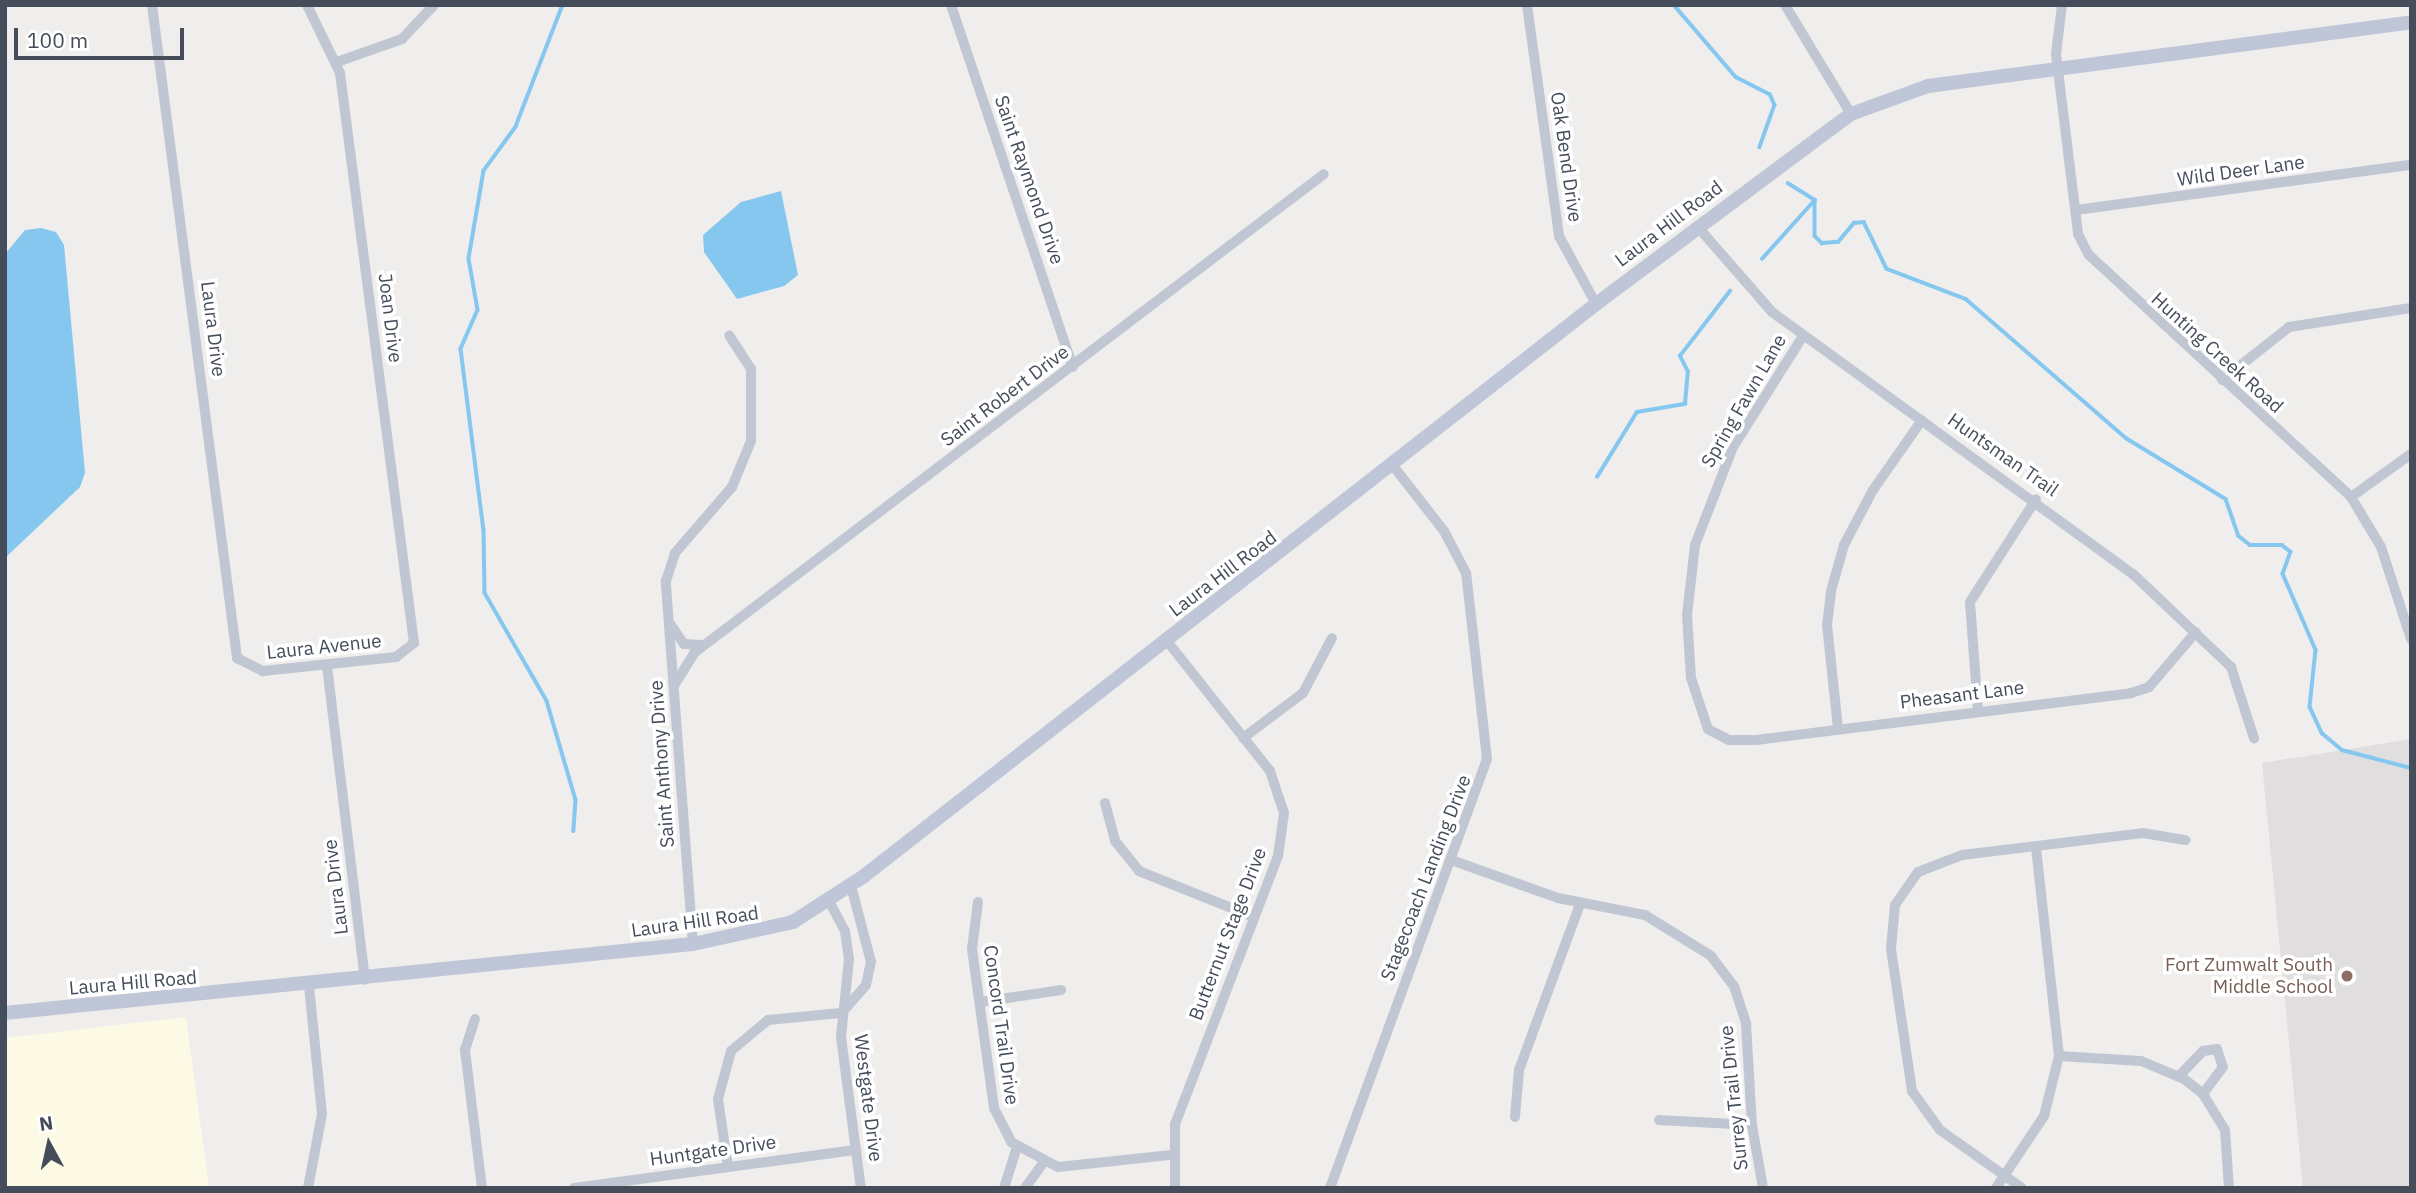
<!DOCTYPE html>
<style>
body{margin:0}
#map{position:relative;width:2416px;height:1193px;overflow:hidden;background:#f0eded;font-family:"IBM Plex Sans",sans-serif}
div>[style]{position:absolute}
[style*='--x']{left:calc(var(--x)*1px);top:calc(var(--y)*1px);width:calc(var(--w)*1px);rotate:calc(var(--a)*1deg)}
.commercial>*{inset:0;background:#fcf9e5}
.education>*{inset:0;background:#e1dedf}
.water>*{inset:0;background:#85c7ee}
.stream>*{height:3.5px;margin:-1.75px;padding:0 1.75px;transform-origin:1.75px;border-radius:1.75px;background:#85c7ee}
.minor>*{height:10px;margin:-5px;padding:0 5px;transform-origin:5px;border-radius:5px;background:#c0c7d3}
.secondary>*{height:14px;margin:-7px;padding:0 7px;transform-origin:7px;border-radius:7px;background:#bfc6d7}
.dots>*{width:19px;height:19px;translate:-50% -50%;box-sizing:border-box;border:4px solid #fff;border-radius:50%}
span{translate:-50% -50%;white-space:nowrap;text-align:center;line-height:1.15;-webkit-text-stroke:7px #fff;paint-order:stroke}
.street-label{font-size:19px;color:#454d5b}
.education-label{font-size:19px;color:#785e54}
.right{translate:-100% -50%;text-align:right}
.frame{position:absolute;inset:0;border:7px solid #454d5b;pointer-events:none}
.north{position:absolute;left:14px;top:1109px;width:70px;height:70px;-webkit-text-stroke:5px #fff;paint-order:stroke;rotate:352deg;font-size:19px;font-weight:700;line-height:28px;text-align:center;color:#454d5b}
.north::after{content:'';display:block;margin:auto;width:24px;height:32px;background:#454d5b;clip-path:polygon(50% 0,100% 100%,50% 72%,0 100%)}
.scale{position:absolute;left:14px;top:28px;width:170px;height:32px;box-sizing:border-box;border:4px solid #454d5b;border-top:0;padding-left:9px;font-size:21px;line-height:24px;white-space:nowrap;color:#454d5b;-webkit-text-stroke:5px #fff;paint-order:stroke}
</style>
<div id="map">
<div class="commercial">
<div style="clip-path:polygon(186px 1017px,209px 1188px,5px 1188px,5px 1038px)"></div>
</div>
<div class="education">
<div style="clip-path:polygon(2411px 739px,2411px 1188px,2303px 1188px,2262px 763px)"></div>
</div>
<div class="water">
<div style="clip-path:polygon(781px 191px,798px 275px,784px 286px,737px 299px,704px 252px,703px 235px,741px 202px)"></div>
<div style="clip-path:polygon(41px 228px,56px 232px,64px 245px,85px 473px,80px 487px,5px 558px,5px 254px,25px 230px)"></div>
</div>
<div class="stream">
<div style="--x:563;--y:5;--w:131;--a:111.1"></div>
<div style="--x:516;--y:127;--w:54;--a:126"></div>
<div style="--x:484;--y:171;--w:89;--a:99.7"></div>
<div style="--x:469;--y:259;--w:52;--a:80"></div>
<div style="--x:478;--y:310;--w:43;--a:113.6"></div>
<div style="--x:461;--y:349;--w:182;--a:82.8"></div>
<div style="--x:484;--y:530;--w:63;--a:89.1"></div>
<div style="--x:485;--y:593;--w:125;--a:60.1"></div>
<div style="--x:547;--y:701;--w:103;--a:73.7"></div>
<div style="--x:576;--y:800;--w:31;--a:94"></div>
<div style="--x:1674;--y:5;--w:95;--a:49.3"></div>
<div style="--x:1736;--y:77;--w:38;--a:27"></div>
<div style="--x:1770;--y:94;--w:12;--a:66"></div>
<div style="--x:1775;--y:105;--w:45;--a:109.7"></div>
<div style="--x:1788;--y:183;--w:32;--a:32"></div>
<div style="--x:1815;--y:200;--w:36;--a:90"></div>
<div style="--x:1815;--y:236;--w:10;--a:45"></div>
<div style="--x:1822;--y:243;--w:16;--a:-4"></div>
<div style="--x:1838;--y:242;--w:25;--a:-50"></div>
<div style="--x:1854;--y:223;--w:10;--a:-6"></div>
<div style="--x:1864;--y:222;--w:52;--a:63.9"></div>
<div style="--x:1887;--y:269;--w:85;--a:20.8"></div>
<div style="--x:1966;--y:299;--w:212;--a:41"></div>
<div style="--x:2126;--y:438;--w:117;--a:31.4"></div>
<div style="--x:2226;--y:499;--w:39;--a:71"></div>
<div style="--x:2239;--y:536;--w:14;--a:39"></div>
<div style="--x:2250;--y:545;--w:32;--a:0"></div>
<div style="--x:2282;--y:545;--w:11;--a:38"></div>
<div style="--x:2291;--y:552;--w:23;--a:110"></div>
<div style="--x:2283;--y:574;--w:83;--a:66.5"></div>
<div style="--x:2316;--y:650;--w:57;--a:96"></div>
<div style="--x:2310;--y:707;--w:29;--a:65"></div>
<div style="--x:2322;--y:733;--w:26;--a:40"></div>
<div style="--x:2342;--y:750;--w:71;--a:14.6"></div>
<div style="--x:1762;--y:259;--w:79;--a:-48.1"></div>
<div style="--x:1597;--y:477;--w:76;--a:-58.4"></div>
<div style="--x:1637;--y:412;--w:49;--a:-9.5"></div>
<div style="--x:1685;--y:404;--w:32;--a:-85"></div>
<div style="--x:1688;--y:372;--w:18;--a:-117"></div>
<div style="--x:1680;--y:356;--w:82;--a:-52.4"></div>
</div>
<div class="minor">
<div style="--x:152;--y:5;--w:659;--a:82.58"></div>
<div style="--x:237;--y:658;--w:29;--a:27"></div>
<div style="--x:263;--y:671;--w:134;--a:-6"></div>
<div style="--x:396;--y:657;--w:23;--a:-38"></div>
<div style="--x:414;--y:643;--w:575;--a:-97.4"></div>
<div style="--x:340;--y:73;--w:76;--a:-115.9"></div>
<div style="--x:951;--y:5;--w:382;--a:71.4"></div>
<div style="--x:1527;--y:5;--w:233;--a:82.1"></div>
<div style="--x:1559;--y:236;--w:77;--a:61.4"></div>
<div style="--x:1785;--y:5;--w:127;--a:58.8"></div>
<div style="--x:2062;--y:5;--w:49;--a:97"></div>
<div style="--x:2056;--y:54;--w:181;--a:83"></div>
<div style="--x:2078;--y:234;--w:22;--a:63"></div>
<div style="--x:2088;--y:254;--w:358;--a:42.7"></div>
<div style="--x:2351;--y:497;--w:58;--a:59"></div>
<div style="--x:2381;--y:547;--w:97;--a:71.9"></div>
<div style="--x:337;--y:62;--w:69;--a:-19.5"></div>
<div style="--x:402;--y:39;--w:47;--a:-46.7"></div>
<div style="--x:2076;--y:210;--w:338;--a:-7.7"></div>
<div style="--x:1697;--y:226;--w:114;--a:48.9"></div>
<div style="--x:1772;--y:312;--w:446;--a:36"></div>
<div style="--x:2133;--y:574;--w:135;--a:43.5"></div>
<div style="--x:2231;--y:667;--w:75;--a:72.1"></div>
<div style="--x:1803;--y:336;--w:131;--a:122.2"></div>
<div style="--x:1733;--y:447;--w:105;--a:111.2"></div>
<div style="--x:1695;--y:545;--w:70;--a:96.5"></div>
<div style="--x:1687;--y:615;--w:63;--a:86.4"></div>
<div style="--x:1691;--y:678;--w:54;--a:71.6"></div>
<div style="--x:1708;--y:729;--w:24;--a:28"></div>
<div style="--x:1729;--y:740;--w:27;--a:0"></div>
<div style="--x:1756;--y:740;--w:378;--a:-7.1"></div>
<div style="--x:2131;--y:693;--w:19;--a:-18"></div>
<div style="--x:2149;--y:687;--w:72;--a:-49.5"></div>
<div style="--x:2222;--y:380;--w:85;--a:-38.3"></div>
<div style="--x:2289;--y:327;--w:123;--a:-8.9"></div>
<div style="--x:2351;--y:497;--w:74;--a:-35.6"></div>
<div style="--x:671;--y:625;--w:23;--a:56"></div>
<div style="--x:684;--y:644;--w:18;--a:3"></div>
<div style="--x:1167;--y:641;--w:166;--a:51.6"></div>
<div style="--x:1270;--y:771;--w:44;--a:71.6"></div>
<div style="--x:1284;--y:813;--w:43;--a:97.9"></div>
<div style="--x:1278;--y:856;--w:287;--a:111"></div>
<div style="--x:1175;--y:1124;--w:64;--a:90"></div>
<div style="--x:327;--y:666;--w:316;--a:83.1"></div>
<div style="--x:675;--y:684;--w:36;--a:-58"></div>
<div style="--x:694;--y:653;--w:791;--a:-37.25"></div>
<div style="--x:1978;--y:711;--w:109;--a:-94.2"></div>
<div style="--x:1970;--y:602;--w:122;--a:-57.3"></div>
<div style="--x:1838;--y:728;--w:104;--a:-96.1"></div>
<div style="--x:1827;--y:625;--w:34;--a:-83"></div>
<div style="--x:1831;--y:591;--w:48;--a:-74.2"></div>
<div style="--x:1844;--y:545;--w:62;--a:-62.2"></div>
<div style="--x:1873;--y:490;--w:85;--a:-55"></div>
<div style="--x:1243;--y:738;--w:75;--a:-36.9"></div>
<div style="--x:1303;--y:693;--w:62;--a:-62.2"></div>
<div style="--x:1105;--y:803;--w:39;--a:75"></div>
<div style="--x:1115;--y:841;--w:38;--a:51"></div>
<div style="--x:1139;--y:871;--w:124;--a:21.8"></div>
<div style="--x:1454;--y:861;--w:110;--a:19.6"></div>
<div style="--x:1558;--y:898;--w:89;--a:11.1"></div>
<div style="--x:1645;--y:915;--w:78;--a:31.8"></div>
<div style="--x:1711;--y:956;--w:38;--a:53"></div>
<div style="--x:1734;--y:986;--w:40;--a:72"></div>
<div style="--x:1746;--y:1024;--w:101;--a:86.6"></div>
<div style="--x:1752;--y:1125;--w:64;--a:80.1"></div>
<div style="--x:829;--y:901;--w:34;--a:62"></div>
<div style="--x:845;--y:931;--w:28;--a:82"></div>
<div style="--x:849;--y:959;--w:78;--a:95.9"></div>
<div style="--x:841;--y:1037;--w:152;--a:82.5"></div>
<div style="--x:978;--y:902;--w:47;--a:97.3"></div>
<div style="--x:972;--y:949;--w:161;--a:82.1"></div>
<div style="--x:994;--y:1108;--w:38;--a:63"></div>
<div style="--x:1011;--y:1142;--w:53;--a:28"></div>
<div style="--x:1058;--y:1167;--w:114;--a:-6.1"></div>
<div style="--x:693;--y:944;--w:364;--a:-94.3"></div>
<div style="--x:666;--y:581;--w:29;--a:-72"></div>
<div style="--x:675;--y:553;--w:87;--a:-49.2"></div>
<div style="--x:732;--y:487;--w:50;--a:-67.6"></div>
<div style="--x:751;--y:441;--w:72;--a:-90"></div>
<div style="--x:751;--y:369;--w:40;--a:-122.9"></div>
<div style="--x:980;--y:1002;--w:82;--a:-8.4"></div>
<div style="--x:846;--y:1008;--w:30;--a:-49"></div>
<div style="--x:866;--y:985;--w:24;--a:-78"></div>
<div style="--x:871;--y:962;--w:79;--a:-104.7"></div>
<div style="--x:475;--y:1019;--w:33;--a:108"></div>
<div style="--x:465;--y:1050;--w:139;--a:83"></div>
<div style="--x:2059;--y:1056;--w:82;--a:3.5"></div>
<div style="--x:2141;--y:1061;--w:47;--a:22.7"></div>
<div style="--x:2184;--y:1079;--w:24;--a:38"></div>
<div style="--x:2203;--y:1094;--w:42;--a:58.6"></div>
<div style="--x:2225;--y:1130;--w:58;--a:86.1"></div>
<div style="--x:2179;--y:1076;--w:35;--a:-46"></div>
<div style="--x:2203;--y:1051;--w:14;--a:-8"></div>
<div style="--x:2217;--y:1049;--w:19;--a:72"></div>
<div style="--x:2223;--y:1067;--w:34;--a:127"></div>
<div style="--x:1515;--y:1117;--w:47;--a:-85.1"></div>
<div style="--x:1519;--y:1070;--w:177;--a:-69.8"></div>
<div style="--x:1659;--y:1120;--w:93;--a:3.1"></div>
<div style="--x:728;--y:1167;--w:69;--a:-98.4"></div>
<div style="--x:718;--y:1099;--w:50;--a:-74.8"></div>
<div style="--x:731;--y:1051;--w:48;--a:-40"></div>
<div style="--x:768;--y:1020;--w:73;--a:-5.5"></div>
<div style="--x:308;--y:1188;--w:75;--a:-79.3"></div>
<div style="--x:322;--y:1114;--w:130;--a:-95.8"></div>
<div style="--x:574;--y:1188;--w:285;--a:-7.7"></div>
<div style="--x:1004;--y:1188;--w:43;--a:-72.4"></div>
<div style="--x:1025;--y:1188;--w:31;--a:-54"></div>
<div style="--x:1330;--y:1188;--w:457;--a:-69.9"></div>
<div style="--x:1487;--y:759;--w:187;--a:-96.4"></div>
<div style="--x:1466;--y:573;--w:47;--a:-117.6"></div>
<div style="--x:1444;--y:531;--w:81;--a:-128"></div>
<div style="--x:1996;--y:1188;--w:87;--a:-56.3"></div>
<div style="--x:2044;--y:1116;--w:62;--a:-76"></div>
<div style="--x:2059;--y:1056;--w:210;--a:-96.3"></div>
<div style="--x:2022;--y:1188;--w:100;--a:-144.7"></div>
<div style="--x:1940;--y:1130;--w:48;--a:-125.7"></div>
<div style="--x:1912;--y:1091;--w:144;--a:-98.4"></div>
<div style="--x:1891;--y:949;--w:44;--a:-84.8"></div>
<div style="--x:1895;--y:905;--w:40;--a:-55.1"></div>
<div style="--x:1918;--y:872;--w:47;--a:-21.1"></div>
<div style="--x:1962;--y:855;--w:182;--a:-6.9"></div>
<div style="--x:2143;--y:833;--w:43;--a:9.5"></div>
</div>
<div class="secondary">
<div style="--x:5;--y:1013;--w:691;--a:-5.73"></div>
<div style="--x:693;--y:944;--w:102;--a:-12.4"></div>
<div style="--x:793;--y:922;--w:85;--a:-32.9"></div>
<div style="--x:864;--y:876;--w:929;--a:-38"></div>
<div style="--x:1596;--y:304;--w:318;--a:-36.7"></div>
<div style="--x:1851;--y:114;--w:82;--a:-20"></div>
<div style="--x:1928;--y:86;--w:487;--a:-7.5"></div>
</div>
<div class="dots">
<div style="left:2347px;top:976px;background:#8d6e63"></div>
</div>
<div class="street-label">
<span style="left:1566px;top:157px;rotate:82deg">Oak Bend Drive</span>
<span style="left:2241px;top:171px;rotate:-8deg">Wild Deer Lane</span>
<span style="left:1029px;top:180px;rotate:71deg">Saint Raymond Drive</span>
<span style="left:1669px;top:224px;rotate:-37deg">Laura Hill Road</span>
<span style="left:390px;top:318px;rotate:83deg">Joan Drive</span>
<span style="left:213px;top:329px;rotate:83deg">Laura Drive</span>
<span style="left:2217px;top:353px;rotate:42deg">Hunting Creek Road</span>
<span style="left:1005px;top:396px;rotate:-37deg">Saint Robert Drive</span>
<span style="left:1744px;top:401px;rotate:-60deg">Spring Fawn Lane</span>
<span style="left:2003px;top:455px;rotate:35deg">Huntsman Trail</span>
<span style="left:1223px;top:574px;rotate:-37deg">Laura Hill Road</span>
<span style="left:324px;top:647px;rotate:-6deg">Laura Avenue</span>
<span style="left:1962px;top:695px;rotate:-7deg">Pheasant Lane</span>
<span style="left:662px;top:764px;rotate:-94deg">Saint Anthony Drive</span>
<span style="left:1426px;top:878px;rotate:-69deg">Stagecoach Landing Drive</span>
<span style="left:336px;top:887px;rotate:-97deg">Laura Drive</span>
<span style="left:695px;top:922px;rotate:-8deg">Laura Hill Road</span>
<span style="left:1228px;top:934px;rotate:-69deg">Butternut Stage Drive</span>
<span style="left:133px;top:983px;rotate:-5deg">Laura Hill Road</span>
<span style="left:1001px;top:1025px;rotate:82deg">Concord Trail Drive</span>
<span style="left:868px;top:1098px;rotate:83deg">Westgate Drive</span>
<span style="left:1734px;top:1098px;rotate:-96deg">Surrey Trail Drive</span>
<span style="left:713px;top:1151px;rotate:-8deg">Huntgate Drive</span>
</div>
<div class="education-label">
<span class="right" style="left:2333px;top:976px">Fort Zumwalt South<br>Middle School</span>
</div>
<div class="frame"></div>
<div class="north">N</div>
<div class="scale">100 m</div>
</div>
